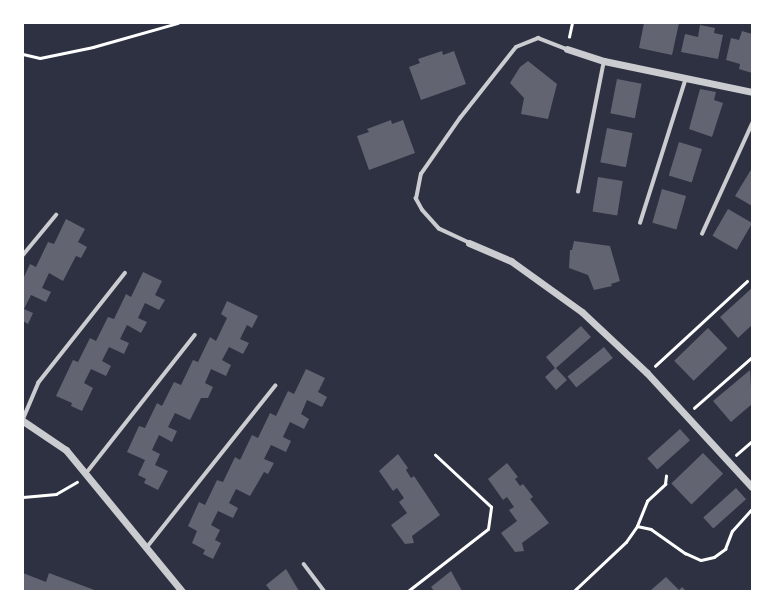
<!DOCTYPE html>
<style>
body{margin:0}
#map{position:relative;width:775px;height:614px;overflow:hidden;background:#2d3142;font-family:Overpass,sans-serif}
div>[style]{position:absolute}
[style*='--x']{left:calc(var(--x)*1px);top:calc(var(--y)*1px);width:calc(var(--w)*1px);rotate:calc(var(--a)*1deg)}
.building>*{inset:0;background:#626471;transform-origin:0 0}
.path>*{height:2.5px;margin:-1.25px;padding:0 1.25px;transform-origin:1.25px;border-radius:1.25px;background:#fff}
.service>*{height:3.5px;margin:-1.75px;padding:0 1.75px;transform-origin:1.75px;border-radius:1.75px;background:#caccd0}
.minor>*{height:7px;margin:-3.5px;padding:0 3.5px;transform-origin:3.5px;border-radius:3.5px;background:#caccd0}
span{translate:-50% -50%;white-space:nowrap;text-align:center;line-height:1.15;-webkit-text-stroke:6px #fff;paint-order:stroke}
.frame{position:absolute;inset:0;border:24px solid #fff;pointer-events:none}
</style>
<div id="map">
<div class="building">
<div style="clip-path:polygon(644px 23px,679px 23px,672px 55px,639px 48px)"></div>
<div style="clip-path:polygon(700px 25px,715px 28px,714px 33px,723px 35px,718px 59px,681px 52px,685px 34px,698px 37px)"></div>
<div style="clip-path:polygon(742px 31px,752px 34px,752px 73px,739px 69px,740px 64px,726px 60px,731px 38px,739px 40px)"></div>
<div style="clip-path:polygon(442px 51px,443px 55px,454px 51px,466px 84px,421px 100px,409px 67px,420px 63px,418px 59px)"></div>
<div style="clip-path:polygon(528px 61px,557px 84px,548px 119px,521px 114px,524px 98px,510px 83px,520px 67px)"></div>
<div style="left:617px;top:79px;width:25px;height:35px;rotate:11deg"></div>
<div style="clip-path:polygon(700px 89px,716px 92px,714px 100px,723px 103px,712px 137px,689px 129px)"></div>
<div style="clip-path:polygon(391px 120px,392px 124px,403px 120px,415px 153px,369px 170px,357px 136px,369px 132px,367px 129px)"></div>
<div style="left:607px;top:128px;width:26px;height:35px;rotate:11deg"></div>
<div style="left:679px;top:142px;width:24px;height:35px;rotate:17deg"></div>
<div style="clip-path:polygon(752px 168px,752px 206px,735px 196px)"></div>
<div style="left:598px;top:177px;width:25px;height:35px;rotate:9deg"></div>
<div style="left:662px;top:189px;width:25px;height:35px;rotate:16deg"></div>
<div style="left:728px;top:209px;width:28px;height:31px;rotate:30deg"></div>
<div style="clip-path:polygon(66px 219px,85px 229px,78px 242px,87px 247px,81px 258px,76px 256px,63px 281px,49px 273px,42px 288px,51px 292px,46px 302px,31px 295px,24px 309px,33px 313px,28px 324px,23px 321px,23px 279px,30px 264px,36px 267px,48px 242px,54px 244px)"></div>
<div style="clip-path:polygon(574px 241px,610px 246px,620px 281px,611px 284px,612px 286px,594px 290px,588px 275px,569px 268px,570px 250px,572px 250px)"></div>
<div style="clip-path:polygon(143px 272px,162px 281px,155px 295px,165px 300px,159px 310px,145px 303px,138px 318px,147px 322px,141px 333px,127px 325px,120px 339px,129px 343px,124px 354px,109px 347px,102px 361px,111px 366px,106px 376px,91px 369px,84px 383px,93px 388px,82px 411px,71px 406px,72px 403px,56px 396px,73px 360px,78px 362px,90px 338px,96px 341px,108px 317px,114px 319px,126px 294px,131px 297px)"></div>
<div style="clip-path:polygon(752px 288px,752px 325px,738px 338px,720px 317px)"></div>
<div style="clip-path:polygon(227px 301px,258px 316px,252px 328px,247px 325px,240px 339px,249px 343px,243px 354px,229px 347px,222px 360px,231px 365px,226px 376px,211px 369px,205px 383px,213px 387px,208px 398px,201px 398px,190px 420px,175px 413px,168px 427px,177px 431px,172px 442px,159px 435px,152px 450px,160px 454px,155px 465px,168px 471px,158px 490px,144px 483px,146px 479px,138px 475px,145px 460px,127px 452px,139px 426px,145px 428px,157px 403px,162px 406px,174px 382px,181px 385px,193px 360px,198px 362px,210px 337px,216px 341px,227px 318px,221px 314px)"></div>
<div style="clip-path:polygon(581px 326px,591px 337px,556px 368px,567px 380px,556px 390px,545px 377px,555px 368px,546px 357px)"></div>
<div style="left:708px;top:328px;width:28px;height:47px;rotate:46deg"></div>
<div style="left:604px;top:347px;width:14px;height:47px;rotate:51deg"></div>
<div style="clip-path:polygon(306px 369px,325px 378px,318px 392px,327px 397px,322px 407px,307px 400px,301px 414px,309px 419px,304px 429px,290px 422px,283px 437px,291px 441px,286px 452px,271px 445px,264px 459px,274px 463px,268px 474px,264px 472px,250px 496px,236px 489px,229px 503px,238px 508px,233px 518px,218px 511px,211px 525px,220px 530px,215px 540px,221px 543px,213px 559px,203px 554px,205px 550px,192px 543px,197px 531px,188px 526px,199px 502px,205px 505px,217px 480px,223px 482px,235px 457px,240px 460px,252px 435px,258px 438px,270px 413px,276px 416px,288px 391px,294px 394px)"></div>
<div style="clip-path:polygon(750px 370px,752px 404px,731px 422px,713px 401px)"></div>
<div style="left:680px;top:429px;width:15px;height:44px;rotate:48deg"></div>
<div style="left:703px;top:453px;width:29px;height:44px;rotate:46deg"></div>
<div style="clip-path:polygon(398px 454px,408px 468px,406px 470px,411px 478px,414px 476px,440px 515px,412px 536px,414px 543px,405px 544px,391px 525px,407px 513px,399px 502px,404px 498px,397px 488px,393px 491px,379px 471px)"></div>
<div style="clip-path:polygon(507px 463px,518px 477px,515px 479px,520px 486px,523px 484px,533px 497px,530px 499px,549px 523px,522px 543px,524px 551px,515px 552px,501px 533px,517px 521px,509px 510px,514px 507px,507px 497px,503px 500px,488px 479px)"></div>
<div style="left:736px;top:488px;width:15px;height:44px;rotate:48deg"></div>
<div style="clip-path:polygon(286px 569px,299px 591px,271px 591px,266px 585px)"></div>
<div style="clip-path:polygon(451px 571px,462px 591px,434px 591px,431px 587px)"></div>
<div style="clip-path:polygon(23px 573px,46px 582px,49px 573px,97px 591px,23px 591px)"></div>
<div style="clip-path:polygon(666px 577px,679px 590px,682px 587px,686px 591px,651px 590px)"></div>
</div>
<div class="path">
<div style="--x:569;--y:37;--w:14;--a:-78"></div>
<div style="--x:23;--y:54;--w:17;--a:13"></div>
<div style="--x:40;--y:58;--w:54;--a:-11.7"></div>
<div style="--x:93;--y:47;--w:88;--a:-15.8"></div>
<div style="--x:655;--y:366;--w:125;--a:-42.7"></div>
<div style="--x:694;--y:408;--w:77;--a:-41.3"></div>
<div style="--x:736;--y:455;--w:21;--a:-41"></div>
<div style="--x:23;--y:497;--w:33;--a:-5"></div>
<div style="--x:56;--y:494;--w:24;--a:-30"></div>
<div style="--x:637;--y:526;--w:27;--a:-68"></div>
<div style="--x:647;--y:501;--w:25;--a:-43"></div>
<div style="--x:665;--y:484;--w:8;--a:-83"></div>
<div style="--x:408;--y:591;--w:101;--a:-37.8"></div>
<div style="--x:488;--y:529;--w:22;--a:-82"></div>
<div style="--x:491;--y:507;--w:76;--a:-137.1"></div>
<div style="--x:574;--y:591;--w:71;--a:-43.3"></div>
<div style="--x:626;--y:542;--w:19;--a:-55"></div>
<div style="--x:637;--y:526;--w:14;--a:12"></div>
<div style="--x:651;--y:529;--w:42;--a:35.2"></div>
<div style="--x:685;--y:553;--w:17;--a:24"></div>
<div style="--x:701;--y:560;--w:13;--a:-13"></div>
<div style="--x:714;--y:557;--w:14;--a:-36"></div>
<div style="--x:725;--y:549;--w:19;--a:-69"></div>
<div style="--x:732;--y:531;--w:30;--a:-48"></div>
</div>
<div class="service">
<div style="--x:578;--y:192;--w:134;--a:-78.8"></div>
<div style="--x:640;--y:223;--w:152;--a:-72.4"></div>
<div style="--x:702;--y:234;--w:121;--a:-65.6"></div>
<div style="--x:469;--y:243;--w:33;--a:-155"></div>
<div style="--x:439;--y:229;--w:25;--a:-132"></div>
<div style="--x:422;--y:210;--w:13;--a:-119"></div>
<div style="--x:416;--y:199;--w:25;--a:-79"></div>
<div style="--x:421;--y:174;--w:68;--a:-55.1"></div>
<div style="--x:460;--y:118;--w:90;--a:-51.7"></div>
<div style="--x:516;--y:47;--w:24;--a:-22"></div>
<div style="--x:538;--y:38;--w:31;--a:21"></div>
<div style="--x:23;--y:255;--w:52;--a:-50.5"></div>
<div style="--x:23;--y:419;--w:39;--a:-67"></div>
<div style="--x:38;--y:383;--w:140;--a:-51.7"></div>
<div style="--x:87;--y:472;--w:174;--a:-51.8"></div>
<div style="--x:147;--y:547;--w:206;--a:-51.5"></div>
<div style="--x:304;--y:564;--w:34;--a:53"></div>
</div>
<div class="minor">
<div style="--x:567;--y:49;--w:39;--a:18"></div>
<div style="--x:604;--y:61;--w:151;--a:11.8"></div>
<div style="--x:469;--y:243;--w:46;--a:23.2"></div>
<div style="--x:511;--y:261;--w:87;--a:35.7"></div>
<div style="--x:582;--y:312;--w:89;--a:43.2"></div>
<div style="--x:647;--y:373;--w:155;--a:47.4"></div>
<div style="--x:23;--y:421;--w:52;--a:34"></div>
<div style="--x:66;--y:450;--w:183;--a:50.6"></div>
</div>
<div class="frame"></div>
</div>
